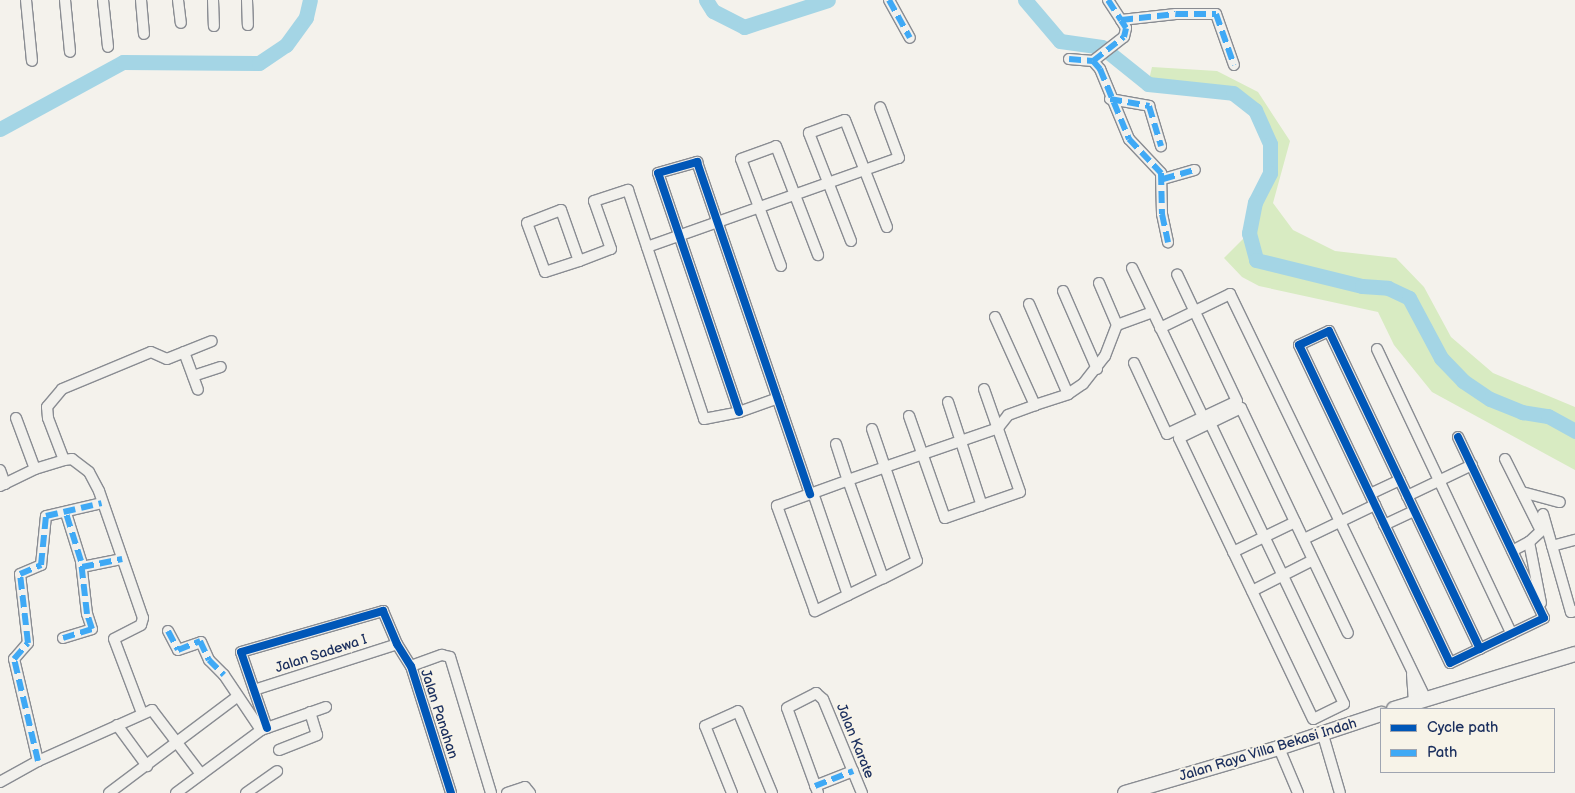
<!DOCTYPE html>
<style>
body{margin:0}
#map{position:relative;width:1575px;height:793px;overflow:hidden;background:#f4f2ec;font-family:"Balsamiq Sans",sans-serif}
div>[style]{position:absolute}
[style*='--x']{left:calc(var(--x)*1px);top:calc(var(--y)*1px);width:calc(var(--w)*1px);rotate:calc(var(--a)*1deg)}
.green>*{inset:0;background:#d8ebc2}
.river>*{height:15px;margin:-7.5px;padding:0 7.5px;transform-origin:7.5px;border-radius:7.5px;background:#a4d5e5}
.roads{filter:drop-shadow(1px 0 #898c92) drop-shadow(-1px 0 #898c92) drop-shadow(0 1px #898c92) drop-shadow(0 -1px #898c92)}
.minor>*{height:10px;margin:-5px;padding:0 5px;transform-origin:5px;border-radius:5px;background:#f2f1ed}
.secondary>*{height:14px;margin:-7px;padding:0 7px;transform-origin:7px;border-radius:7px;background:#f2f1ed}
.quiet>*{height:6px;margin-top:-3px;transform-origin:0;background:repeating-linear-gradient(90deg,#3fa9f5 0 12px,transparent 0 18px)}
.cycleway>*{height:8px;margin:-4px;padding:0 4px;transform-origin:4px;border-radius:4px;background:#0057b8}
span{translate:-50% -50%;white-space:nowrap;text-align:center;line-height:1.15;-webkit-text-stroke:4px #f7f3e8;paint-order:stroke}
.street-label{font-size:14px;color:#1b2f5e}
.legend{position:absolute;left:1380px;top:708px;width:175px;height:65px;box-sizing:border-box;background:#f7f3e8;border:1px solid #9fa5b1;margin:0;padding:6px 9px;list-style:none;font-size:15px;color:#1b2f5e}
.legend li{display:flex;align-items:center;gap:10px;height:25px}
.legend b{width:25px;border:1px solid #9fa5b1}
</style>
<div id="map">
<div class="green">
<div style="clip-path:polygon(1152px 67px,1217px 71px,1258px 92px,1290px 141px,1273px 203px,1293px 230px,1335px 251px,1396px 258px,1424px 287px,1451px 337px,1493px 373px,1575px 407px,1575px 470px,1432px 392px,1394px 345px,1378px 312px,1259px 286px,1242px 277px,1224px 258px,1249px 233px,1255px 202px,1270px 173px,1270px 144px,1255px 110px,1233px 93px,1148px 84px)"></div>
</div>
<div class="river">
<div style="--x:706;--y:0;--w:13;--a:58"></div>
<div style="--x:713;--y:11;--w:35;--a:27"></div>
<div style="--x:744;--y:27;--w:88;--a:-17.8"></div>
<div style="--x:1025;--y:0;--w:54;--a:49.5"></div>
<div style="--x:1060;--y:41;--w:42;--a:8.1"></div>
<div style="--x:1102;--y:47;--w:59;--a:38.8"></div>
<div style="--x:1148;--y:84;--w:85;--a:6"></div>
<div style="--x:1233;--y:93;--w:28;--a:38"></div>
<div style="--x:1255;--y:110;--w:37;--a:66"></div>
<div style="--x:1270;--y:144;--w:29;--a:90"></div>
<div style="--x:1270;--y:173;--w:33;--a:117"></div>
<div style="--x:1255;--y:202;--w:32;--a:101"></div>
<div style="--x:1249;--y:233;--w:28;--a:75"></div>
<div style="--x:1256;--y:260;--w:109;--a:13.8"></div>
<div style="--x:1362;--y:286;--w:26;--a:4"></div>
<div style="--x:1388;--y:288;--w:23;--a:25"></div>
<div style="--x:1409;--y:298;--w:68;--a:61.9"></div>
<div style="--x:1441;--y:358;--w:32;--a:46"></div>
<div style="--x:1463;--y:381;--w:32;--a:34"></div>
<div style="--x:1490;--y:399;--w:35;--a:22"></div>
<div style="--x:1522;--y:412;--w:26;--a:9"></div>
<div style="--x:1548;--y:416;--w:31;--a:29"></div>
<div style="--x:0;--y:129;--w:140;--a:-28.6"></div>
<div style="--x:123;--y:62;--w:136;--a:0.4"></div>
<div style="--x:259;--y:63;--w:32;--a:-34"></div>
<div style="--x:286;--y:45;--w:34;--a:-54"></div>
<div style="--x:306;--y:17;--w:17;--a:-77"></div>
</div>
<div class="roads">
<div class="minor">
<div style="--x:26;--y:0;--w:61;--a:84.4"></div>
<div style="--x:65;--y:0;--w:52;--a:84.5"></div>
<div style="--x:103;--y:0;--w:47;--a:83.9"></div>
<div style="--x:141;--y:0;--w:34;--a:85"></div>
<div style="--x:178;--y:0;--w:23;--a:83"></div>
<div style="--x:213;--y:0;--w:26;--a:88"></div>
<div style="--x:247;--y:0;--w:25;--a:88"></div>
<div style="--x:889;--y:0;--w:43;--a:61.1"></div>
<div style="--x:1108;--y:0;--w:24;--a:57"></div>
<div style="--x:1121;--y:20;--w:55;--a:-6.2"></div>
<div style="--x:1176;--y:14;--w:40;--a:0"></div>
<div style="--x:1216;--y:14;--w:54;--a:70.6"></div>
<div style="--x:1069;--y:59;--w:24;--a:5"></div>
<div style="--x:1093;--y:61;--w:11;--a:49"></div>
<div style="--x:1100;--y:69;--w:76;--a:67.5"></div>
<div style="--x:1129;--y:139;--w:47;--a:46.7"></div>
<div style="--x:1161;--y:173;--w:41;--a:88.6"></div>
<div style="--x:1162;--y:214;--w:29;--a:78"></div>
<div style="--x:1093;--y:61;--w:39;--a:-38"></div>
<div style="--x:1124;--y:37;--w:9;--a:-77"></div>
<div style="--x:1126;--y:28;--w:9;--a:-122"></div>
<div style="--x:1110;--y:99;--w:40;--a:10"></div>
<div style="--x:1149;--y:106;--w:42;--a:73.3"></div>
<div style="--x:1163;--y:179;--w:33;--a:-16"></div>
<div style="--x:851;--y:241;--w:116;--a:-111.3"></div>
<div style="--x:809;--y:133;--w:38;--a:-20"></div>
<div style="--x:845;--y:120;--w:115;--a:68.6"></div>
<div style="--x:647;--y:247;--w:267;--a:-19.5"></div>
<div style="--x:899;--y:158;--w:54;--a:-110.4"></div>
<div style="--x:579;--y:261;--w:54;--a:-109.4"></div>
<div style="--x:561;--y:210;--w:36;--a:159"></div>
<div style="--x:527;--y:223;--w:52;--a:69.8"></div>
<div style="--x:545;--y:272;--w:36;--a:-18"></div>
<div style="--x:579;--y:261;--w:34;--a:-21"></div>
<div style="--x:611;--y:249;--w:51;--a:-109.5"></div>
<div style="--x:594;--y:201;--w:36;--a:-18"></div>
<div style="--x:628;--y:190;--w:241;--a:71.6"></div>
<div style="--x:704;--y:419;--w:36;--a:-11"></div>
<div style="--x:739;--y:412;--w:41;--a:-19.7"></div>
<div style="--x:781;--y:266;--w:114;--a:-110.5"></div>
<div style="--x:741;--y:159;--w:37;--a:-20"></div>
<div style="--x:776;--y:146;--w:117;--a:68.9"></div>
<div style="--x:1132;--y:268;--w:165;--a:64.5"></div>
<div style="--x:1099;--y:283;--w:46;--a:66.8"></div>
<div style="--x:1063;--y:291;--w:85;--a:66.4"></div>
<div style="--x:1029;--y:304;--w:98;--a:66.6"></div>
<div style="--x:995;--y:317;--w:97;--a:65.6"></div>
<div style="--x:1035;--y:405;--w:35;--a:-18"></div>
<div style="--x:1068;--y:394;--w:18;--a:-34"></div>
<div style="--x:1083;--y:384;--w:36;--a:-52"></div>
<div style="--x:1105;--y:356;--w:33;--a:-69"></div>
<div style="--x:1117;--y:325;--w:38;--a:-20"></div>
<div style="--x:1160;--y:328;--w:78;--a:-25.9"></div>
<div style="--x:1230;--y:294;--w:449;--a:64.2"></div>
<div style="--x:1377;--y:349;--w:315;--a:64.7"></div>
<div style="--x:184;--y:352;--w:40;--a:69.8"></div>
<div style="--x:1134;--y:363;--w:78;--a:65.1"></div>
<div style="--x:1167;--y:434;--w:77;--a:-25.2"></div>
<div style="--x:1237;--y:401;--w:140;--a:-115.3"></div>
<div style="--x:193;--y:376;--w:29;--a:-18"></div>
<div style="--x:948;--y:402;--w:109;--a:71.9"></div>
<div style="--x:739;--y:412;--w:252;--a:-108.7"></div>
<div style="--x:658;--y:173;--w:41;--a:-15.8"></div>
<div style="--x:697;--y:162;--w:351;--a:71.2"></div>
<div style="--x:909;--y:416;--w:108;--a:70.6"></div>
<div style="--x:945;--y:518;--w:79;--a:-19.1"></div>
<div style="--x:1020;--y:492;--w:109;--a:-109.3"></div>
<div style="--x:16;--y:418;--w:54;--a:69.6"></div>
<div style="--x:1210;--y:423;--w:311;--a:64.5"></div>
<div style="--x:1344;--y:704;--w:34;--a:154"></div>
<div style="--x:1313;--y:719;--w:311;--a:-115.5"></div>
<div style="--x:1179;--y:438;--w:69;--a:-25.8"></div>
<div style="--x:1241;--y:408;--w:249;--a:64.6"></div>
<div style="--x:872;--y:429;--w:139;--a:71.2"></div>
<div style="--x:917;--y:561;--w:38;--a:153"></div>
<div style="--x:1458;--y:437;--w:200;--a:64.6"></div>
<div style="--x:1544;--y:618;--w:104;--a:154.4"></div>
<div style="--x:1450;--y:663;--w:352;--a:-115.4"></div>
<div style="--x:1299;--y:345;--w:33;--a:-25"></div>
<div style="--x:1329;--y:331;--w:352;--a:64.6"></div>
<div style="--x:836;--y:444;--w:38;--a:72"></div>
<div style="--x:848;--y:480;--w:104;--a:70.3"></div>
<div style="--x:883;--y:578;--w:76;--a:154.1"></div>
<div style="--x:815;--y:611;--w:112;--a:-109.9"></div>
<div style="--x:777;--y:506;--w:38;--a:-20"></div>
<div style="--x:813;--y:493;--w:37;--a:-20"></div>
<div style="--x:848;--y:480;--w:39;--a:-19"></div>
<div style="--x:885;--y:467;--w:120;--a:-19"></div>
<div style="--x:998;--y:428;--w:16;--a:-52"></div>
<div style="--x:1008;--y:415;--w:29;--a:-20"></div>
<div style="--x:1505;--y:459;--w:80;--a:63.4"></div>
<div style="--x:1541;--y:531;--w:16;--a:137"></div>
<div style="--x:1529;--y:542;--w:19;--a:152"></div>
<div style="--x:64;--y:460;--w:45;--a:-110.9"></div>
<div style="--x:48;--y:418;--w:11;--a:-95"></div>
<div style="--x:47;--y:407;--w:23;--a:-50"></div>
<div style="--x:62;--y:389;--w:96;--a:-22.6"></div>
<div style="--x:151;--y:352;--w:17;--a:24"></div>
<div style="--x:167;--y:359;--w:48;--a:-21.8"></div>
<div style="--x:0;--y:470;--w:15;--a:70"></div>
<div style="--x:0;--y:486;--w:39;--a:-26"></div>
<div style="--x:35;--y:469;--w:30;--a:-17"></div>
<div style="--x:64;--y:460;--w:8;--a:-7"></div>
<div style="--x:72;--y:459;--w:21;--a:37"></div>
<div style="--x:89;--y:472;--w:21;--a:62"></div>
<div style="--x:99;--y:491;--w:134;--a:70.9"></div>
<div style="--x:143;--y:618;--w:7;--a:106"></div>
<div style="--x:141;--y:625;--w:30;--a:153"></div>
<div style="--x:114;--y:639;--w:79;--a:69.3"></div>
<div style="--x:1522;--y:492;--w:39;--a:15"></div>
<div style="--x:813;--y:493;--w:108;--a:71.1"></div>
<div style="--x:1370;--y:494;--w:33;--a:-25"></div>
<div style="--x:1407;--y:496;--w:72;--a:-25.5"></div>
<div style="--x:1543;--y:514;--w:102;--a:74.1"></div>
<div style="--x:1571;--y:612;--w:4;--a:-14"></div>
<div style="--x:1384;--y:525;--w:33;--a:-25"></div>
<div style="--x:1304;--y:539;--w:79;--a:-25.6"></div>
<div style="--x:1529;--y:542;--w:62;--a:78.9"></div>
<div style="--x:1552;--y:546;--w:24;--a:-15"></div>
<div style="--x:1233;--y:552;--w:69;--a:-25.8"></div>
<div style="--x:82;--y:567;--w:41;--a:-11.3"></div>
<div style="--x:1252;--y:591;--w:68;--a:-26.9"></div>
<div style="--x:168;--y:631;--w:21;--a:62"></div>
<div style="--x:178;--y:650;--w:24;--a:-19"></div>
<div style="--x:201;--y:642;--w:20;--a:66"></div>
<div style="--x:209;--y:660;--w:21;--a:45"></div>
<div style="--x:224;--y:675;--w:66;--a:56.1"></div>
<div style="--x:63;--y:638;--w:30;--a:-17"></div>
<div style="--x:92;--y:629;--w:16;--a:-108"></div>
<div style="--x:87;--y:614;--w:53;--a:-96.5"></div>
<div style="--x:81;--y:561;--w:50;--a:-107.4"></div>
<div style="--x:411;--y:666;--w:33;--a:-20"></div>
<div style="--x:442;--y:655;--w:8;--a:14"></div>
<div style="--x:450;--y:657;--w:142;--a:73.2"></div>
<div style="--x:1412;--y:674;--w:28;--a:86"></div>
<div style="--x:254;--y:690;--w:150;--a:-17.8"></div>
<div style="--x:117;--y:725;--w:51;--a:53.8"></div>
<div style="--x:267;--y:728;--w:80;--a:-108.9"></div>
<div style="--x:241;--y:652;--w:148;--a:-16.1"></div>
<div style="--x:383;--y:611;--w:36;--a:67"></div>
<div style="--x:397;--y:644;--w:26;--a:58"></div>
<div style="--x:411;--y:666;--w:133;--a:72.5"></div>
<div style="--x:1323;--y:735;--w:60;--a:73.7"></div>
<div style="--x:1279;--y:748;--w:49;--a:67.1"></div>
<div style="--x:279;--y:750;--w:41;--a:-21.5"></div>
<div style="--x:317;--y:735;--w:24;--a:-107"></div>
<div style="--x:38;--y:761;--w:105;--a:-103.2"></div>
<div style="--x:14;--y:659;--w:21;--a:-49"></div>
<div style="--x:28;--y:643;--w:69;--a:-96.6"></div>
<div style="--x:20;--y:574;--w:23;--a:-23"></div>
<div style="--x:41;--y:565;--w:49;--a:-84.2"></div>
<div style="--x:46;--y:516;--w:57;--a:-13.1"></div>
<div style="--x:0;--y:782;--w:43;--a:-28.9"></div>
<div style="--x:38;--y:761;--w:125;--a:-24.1"></div>
<div style="--x:152;--y:710;--w:81;--a:52.6"></div>
<div style="--x:815;--y:786;--w:41;--a:-21.5"></div>
<div style="--x:109;--y:793;--w:161;--a:-36.9"></div>
<div style="--x:176;--y:793;--w:106;--a:-36.5"></div>
<div style="--x:261;--y:730;--w:69;--a:-19.5"></div>
<div style="--x:246;--y:793;--w:38;--a:-35"></div>
<div style="--x:507;--y:793;--w:19;--a:-18"></div>
<div style="--x:525;--y:787;--w:8;--a:50"></div>
<div style="--x:732;--y:793;--w:72;--a:-111.9"></div>
<div style="--x:705;--y:726;--w:36;--a:-24"></div>
<div style="--x:738;--y:711;--w:89;--a:67.5"></div>
<div style="--x:818;--y:793;--w:90;--a:-110"></div>
<div style="--x:787;--y:708;--w:33;--a:-27"></div>
<div style="--x:816;--y:693;--w:9;--a:41"></div>
<div style="--x:823;--y:699;--w:102;--a:67.5"></div>
</div>
<div class="secondary">
<div style="--x:1394;--y:709;--w:189;--a:-16.9"></div>
<div style="--x:1125;--y:793;--w:160;--a:-16.3"></div>
<div style="--x:1279;--y:748;--w:108;--a:-18.4"></div>
</div>
</div>
<div class="quiet">
<div style="--x:889;--y:0;--w:43;--a:61.1"></div>
<div style="--x:1108;--y:0;--w:24;--a:57"></div>
<div style="--x:1121;--y:20;--w:55;--a:-6.2"></div>
<div style="--x:1176;--y:14;--w:40;--a:0"></div>
<div style="--x:1216;--y:14;--w:54;--a:70.6"></div>
<div style="--x:1069;--y:59;--w:24;--a:5"></div>
<div style="--x:1093;--y:61;--w:11;--a:49"></div>
<div style="--x:1100;--y:69;--w:76;--a:67.5"></div>
<div style="--x:1129;--y:139;--w:47;--a:46.7"></div>
<div style="--x:1161;--y:173;--w:41;--a:88.6"></div>
<div style="--x:1162;--y:214;--w:29;--a:78"></div>
<div style="--x:1093;--y:61;--w:39;--a:-38"></div>
<div style="--x:1124;--y:37;--w:9;--a:-77"></div>
<div style="--x:1126;--y:28;--w:9;--a:-122"></div>
<div style="--x:1110;--y:99;--w:40;--a:10"></div>
<div style="--x:1149;--y:106;--w:42;--a:73.3"></div>
<div style="--x:1163;--y:179;--w:33;--a:-16"></div>
<div style="--x:82;--y:567;--w:41;--a:-11.3"></div>
<div style="--x:168;--y:631;--w:21;--a:62"></div>
<div style="--x:178;--y:650;--w:24;--a:-22"></div>
<div style="--x:200;--y:641;--w:21;--a:65"></div>
<div style="--x:209;--y:660;--w:21;--a:45"></div>
<div style="--x:63;--y:638;--w:30;--a:-17"></div>
<div style="--x:92;--y:629;--w:16;--a:-108"></div>
<div style="--x:87;--y:614;--w:53;--a:-96.5"></div>
<div style="--x:81;--y:561;--w:50;--a:-107.4"></div>
<div style="--x:38;--y:761;--w:105;--a:-103.2"></div>
<div style="--x:14;--y:659;--w:21;--a:-49"></div>
<div style="--x:28;--y:643;--w:69;--a:-96.6"></div>
<div style="--x:20;--y:574;--w:23;--a:-23"></div>
<div style="--x:41;--y:565;--w:49;--a:-84.2"></div>
<div style="--x:46;--y:516;--w:57;--a:-13.1"></div>
<div style="--x:815;--y:786;--w:41;--a:-21.5"></div>
</div>
<div class="cycleway">
<div style="--x:739;--y:412;--w:252;--a:-108.7"></div>
<div style="--x:658;--y:173;--w:41;--a:-15.8"></div>
<div style="--x:697;--y:162;--w:351;--a:71.2"></div>
<div style="--x:1458;--y:437;--w:200;--a:64.6"></div>
<div style="--x:1544;--y:618;--w:104;--a:154.4"></div>
<div style="--x:1450;--y:663;--w:352;--a:-115.4"></div>
<div style="--x:1299;--y:345;--w:33;--a:-25"></div>
<div style="--x:1329;--y:331;--w:352;--a:64.6"></div>
<div style="--x:267;--y:728;--w:80;--a:-108.9"></div>
<div style="--x:241;--y:652;--w:148;--a:-16.1"></div>
<div style="--x:383;--y:611;--w:36;--a:67"></div>
<div style="--x:397;--y:644;--w:26;--a:58"></div>
<div style="--x:411;--y:666;--w:133;--a:72.5"></div>
</div>
<div class="street-label">
<span style="left:321px;top:654px;rotate:-18deg">Jalan Sadewa I</span>
<span style="left:439px;top:714px;rotate:72deg">Jalan Panahan</span>
<span style="left:855px;top:741px;rotate:68deg">Jalan Karate</span>
<span style="left:1268px;top:750px;rotate:-17deg">Jalan Raya Villa Bekasi Indah</span>
</div>
<ul class="legend">
<li><b style="height:6px;background:#0057b8"></b>Cycle path</li>
<li><b style="height:6px;background:#3fa9f5"></b>Path</li>
</ul>
</div>
